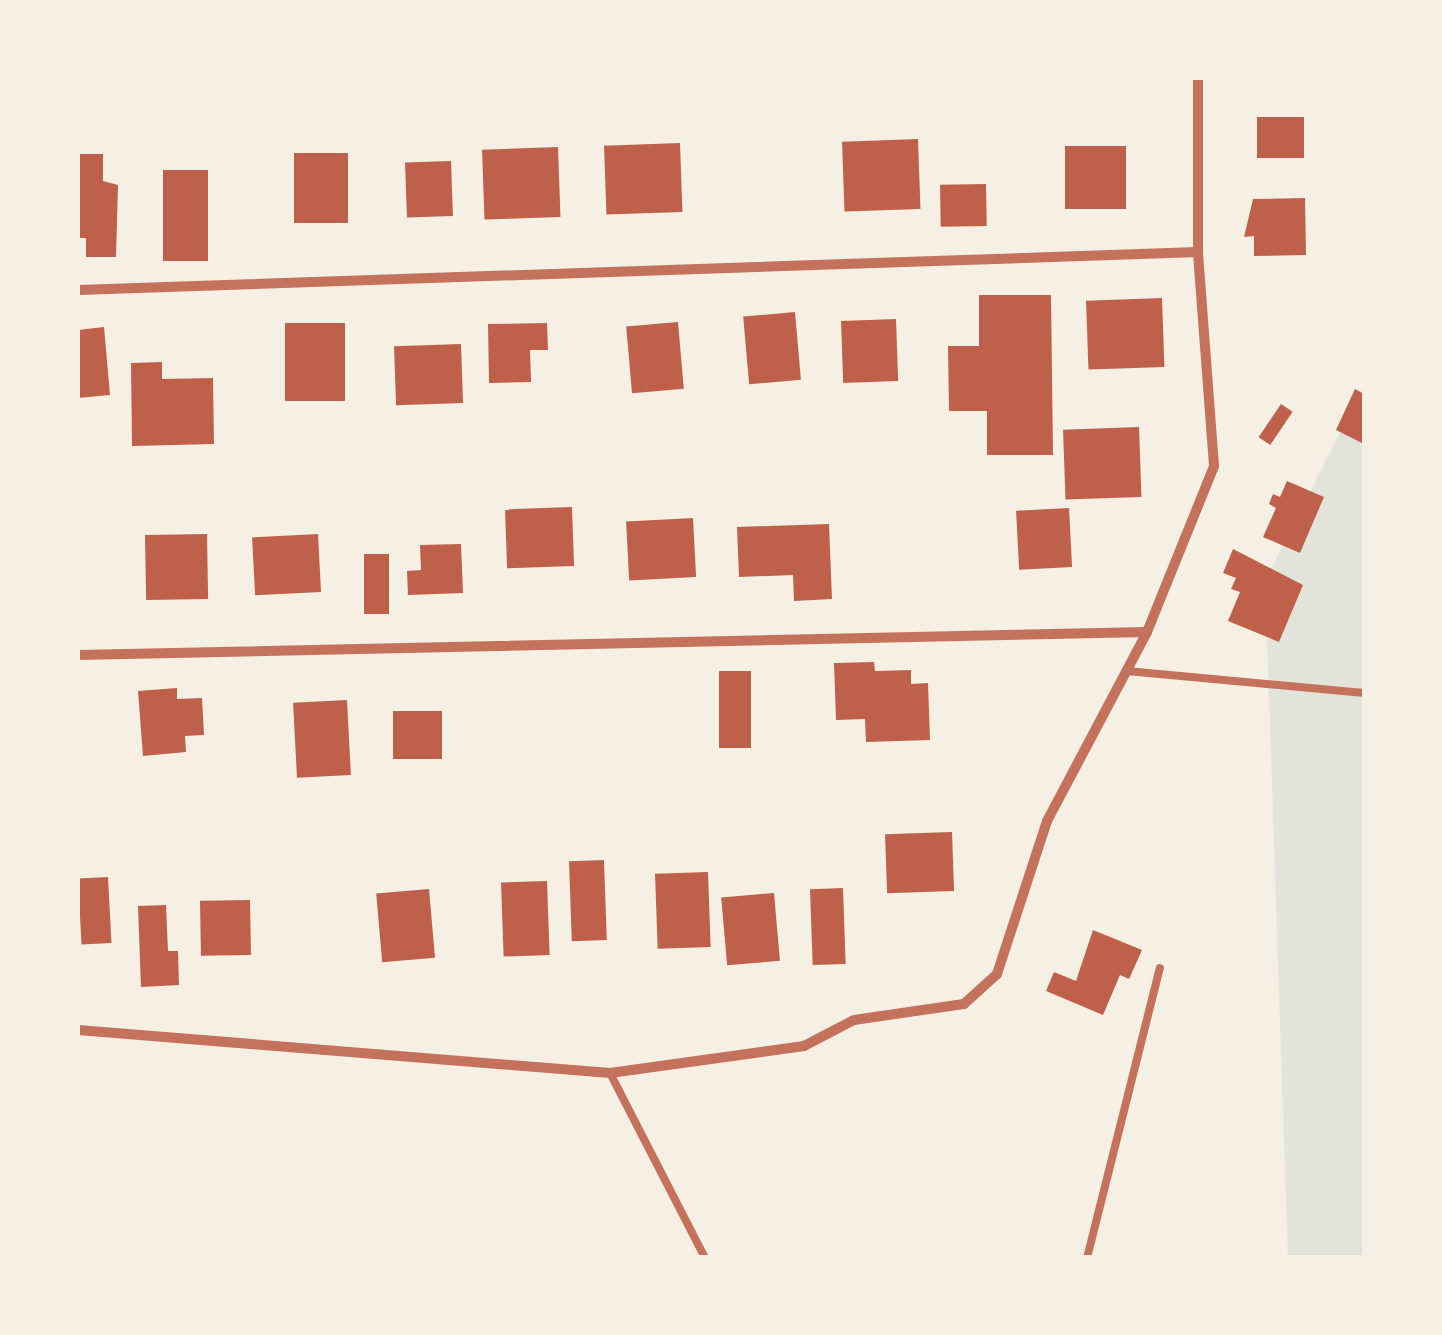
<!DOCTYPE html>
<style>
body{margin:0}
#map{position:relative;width:1442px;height:1335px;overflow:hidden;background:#f6efe4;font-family:Lato,sans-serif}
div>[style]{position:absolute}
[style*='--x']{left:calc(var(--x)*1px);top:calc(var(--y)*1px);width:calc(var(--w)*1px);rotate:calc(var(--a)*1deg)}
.green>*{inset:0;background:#e2e4dc}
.building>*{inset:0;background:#bf614a;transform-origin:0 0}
.service>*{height:8px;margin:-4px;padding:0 4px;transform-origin:4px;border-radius:4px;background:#c5725c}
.minor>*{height:10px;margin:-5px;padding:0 5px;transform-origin:5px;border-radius:5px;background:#c5725c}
span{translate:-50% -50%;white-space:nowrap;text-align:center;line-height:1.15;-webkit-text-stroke:10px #f6efe4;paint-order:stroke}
.frame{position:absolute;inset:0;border:80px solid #f6efe4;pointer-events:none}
</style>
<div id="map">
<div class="green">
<div style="clip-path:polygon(1364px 385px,1364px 1257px,1288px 1257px,1265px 581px)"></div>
</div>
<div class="building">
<div style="left:1257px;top:117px;width:47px;height:41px"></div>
<div style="left:918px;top:139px;width:70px;height:76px;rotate:88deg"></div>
<div style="left:680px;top:143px;width:69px;height:76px;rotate:88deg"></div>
<div style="left:1065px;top:146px;width:61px;height:63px"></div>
<div style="left:558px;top:147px;width:70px;height:76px;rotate:88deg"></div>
<div style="left:294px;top:153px;width:54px;height:70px"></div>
<div style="clip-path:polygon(78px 154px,103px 154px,103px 181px,118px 185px,116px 257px,86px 257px,86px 238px,78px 238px)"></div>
<div style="left:451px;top:161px;width:55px;height:46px;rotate:88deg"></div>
<div style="left:163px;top:170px;width:45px;height:91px"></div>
<div style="left:986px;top:184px;width:42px;height:46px;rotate:89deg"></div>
<div style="clip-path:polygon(1305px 198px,1306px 255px,1254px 256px,1254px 236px,1244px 237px,1253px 199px)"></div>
<div style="clip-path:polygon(979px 295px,1051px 295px,1053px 455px,987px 455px,987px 411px,949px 411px,948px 346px,979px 346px)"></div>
<div style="left:1162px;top:298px;width:69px;height:76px;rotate:88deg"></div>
<div style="left:795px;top:312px;width:68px;height:52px;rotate:85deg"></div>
<div style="left:896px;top:319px;width:62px;height:55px;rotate:88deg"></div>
<div style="left:678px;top:322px;width:67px;height:52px;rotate:85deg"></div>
<div style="left:285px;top:323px;width:60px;height:78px"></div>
<div style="clip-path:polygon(547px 323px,548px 350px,530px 350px,531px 382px,489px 383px,488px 324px)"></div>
<div style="clip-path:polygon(104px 327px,110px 395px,78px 398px,78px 330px)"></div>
<div style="left:461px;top:344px;width:59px;height:67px;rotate:88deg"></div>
<div style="clip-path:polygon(162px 362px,162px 379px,213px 378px,214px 444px,132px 446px,131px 363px)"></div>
<div style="clip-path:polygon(1355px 389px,1364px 394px,1364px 444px,1336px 430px)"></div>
<div style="left:1281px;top:404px;width:14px;height:40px;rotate:34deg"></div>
<div style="left:1139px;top:427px;width:70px;height:76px;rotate:88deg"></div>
<div style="clip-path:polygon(1287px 481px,1324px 497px,1300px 553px,1263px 537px,1276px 508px,1269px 504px,1273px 494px,1280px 497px)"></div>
<div style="left:572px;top:507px;width:59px;height:67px;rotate:88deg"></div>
<div style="left:1069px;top:508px;width:59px;height:53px;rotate:87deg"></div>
<div style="left:693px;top:518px;width:59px;height:67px;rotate:87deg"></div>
<div style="clip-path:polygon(829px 524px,832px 599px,794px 601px,793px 575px,739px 577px,737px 527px)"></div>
<div style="left:207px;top:534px;width:65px;height:62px;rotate:89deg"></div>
<div style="left:318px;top:534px;width:58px;height:66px;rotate:87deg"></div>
<div style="clip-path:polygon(461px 544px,463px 593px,408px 595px,407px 571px,421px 570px,420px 545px)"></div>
<div style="clip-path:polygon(1233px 549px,1303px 585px,1279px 642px,1228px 621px,1240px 592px,1231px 589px,1236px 578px,1223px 573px)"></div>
<div style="left:364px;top:554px;width:25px;height:60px"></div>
<div style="clip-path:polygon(874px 662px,875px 671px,911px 670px,911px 684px,928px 683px,930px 740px,866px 742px,865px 719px,836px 720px,834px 663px)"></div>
<div style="left:719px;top:671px;width:32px;height:77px"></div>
<div style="clip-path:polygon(177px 688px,177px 699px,202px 698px,204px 735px,185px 736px,186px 752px,143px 756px,138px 691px)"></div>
<div style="left:347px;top:700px;width:75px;height:54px;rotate:87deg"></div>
<div style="left:442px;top:711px;width:48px;height:49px;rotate:90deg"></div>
<div style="left:952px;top:832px;width:59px;height:67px;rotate:88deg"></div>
<div style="left:604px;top:860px;width:80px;height:35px;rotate:88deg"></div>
<div style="left:708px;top:872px;width:75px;height:53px;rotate:88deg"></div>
<div style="left:108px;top:877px;width:66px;height:30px;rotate:87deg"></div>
<div style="left:547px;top:881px;width:74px;height:46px;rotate:88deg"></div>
<div style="left:843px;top:888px;width:76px;height:33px;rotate:88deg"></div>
<div style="left:429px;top:889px;width:69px;height:53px;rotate:85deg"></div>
<div style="left:774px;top:893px;width:68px;height:53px;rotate:85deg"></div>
<div style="left:250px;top:900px;width:55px;height:50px;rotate:89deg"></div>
<div style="clip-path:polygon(166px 905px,168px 951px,178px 951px,179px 985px,141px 987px,138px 906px)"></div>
<div style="clip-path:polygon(1093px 930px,1142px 950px,1129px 979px,1120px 975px,1103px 1015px,1046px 991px,1054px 972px,1076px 981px)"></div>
</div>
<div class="service">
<div style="--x:1127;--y:671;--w:238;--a:5.3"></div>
<div style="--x:610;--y:1073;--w:208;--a:62.8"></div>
<div style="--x:1087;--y:1258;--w:299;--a:-75.9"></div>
</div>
<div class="minor">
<div style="--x:78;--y:290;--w:1121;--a:-1.94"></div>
<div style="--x:78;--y:655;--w:1069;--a:-1.23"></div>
<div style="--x:78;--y:1030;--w:534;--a:4.62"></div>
<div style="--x:610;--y:1073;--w:196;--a:-7.9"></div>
<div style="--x:804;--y:1046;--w:56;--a:-27.5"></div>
<div style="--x:854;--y:1020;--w:111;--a:-8.3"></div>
<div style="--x:964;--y:1004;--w:45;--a:-42.3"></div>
<div style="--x:997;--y:974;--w:161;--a:-71.9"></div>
<div style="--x:1047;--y:821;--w:214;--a:-62.1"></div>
<div style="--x:1147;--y:632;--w:179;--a:-68"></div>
<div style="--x:1214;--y:466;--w:215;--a:-94.3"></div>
<div style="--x:1198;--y:252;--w:174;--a:-90"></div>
</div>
<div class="frame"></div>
</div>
